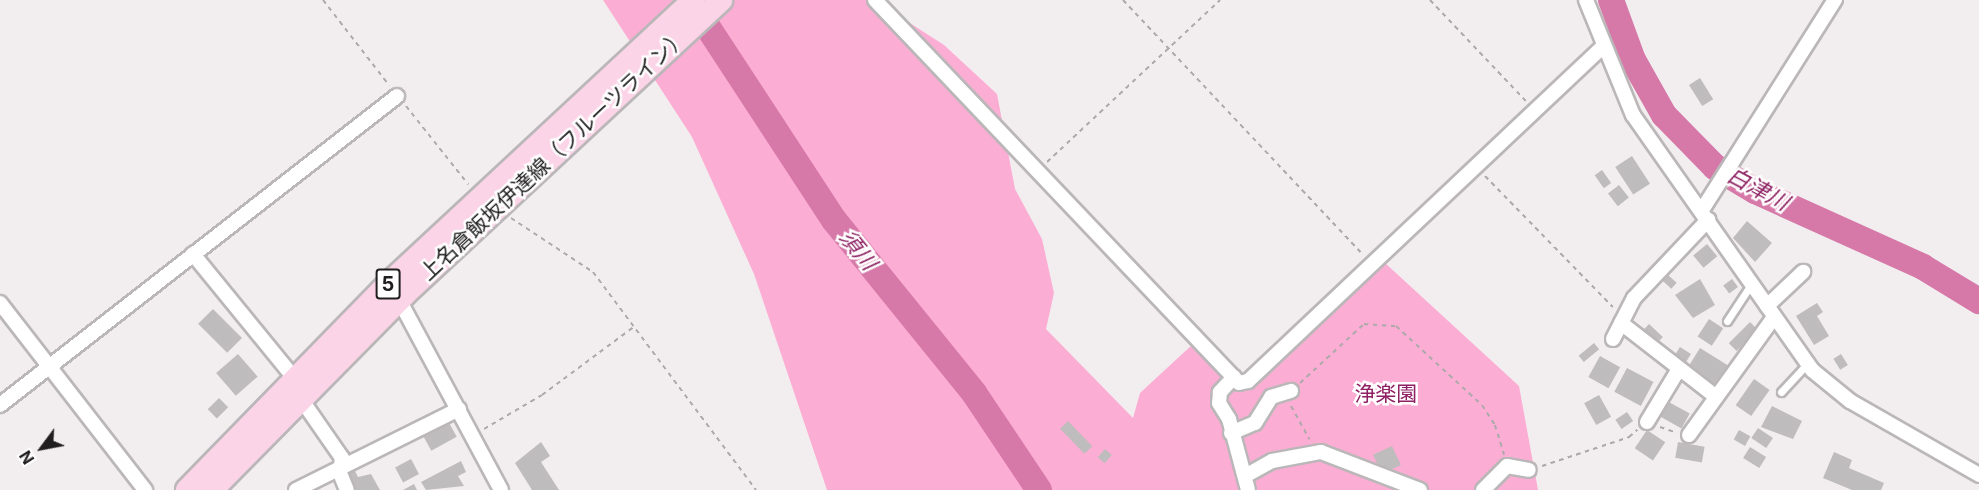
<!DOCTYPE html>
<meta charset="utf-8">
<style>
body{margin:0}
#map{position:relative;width:1979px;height:490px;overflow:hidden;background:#f2eef0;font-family:Inter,"Noto Sans JP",sans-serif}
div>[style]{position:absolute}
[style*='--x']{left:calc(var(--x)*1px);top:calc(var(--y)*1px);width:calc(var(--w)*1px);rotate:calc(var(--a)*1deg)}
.green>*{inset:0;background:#fcadd3}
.river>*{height:26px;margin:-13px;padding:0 13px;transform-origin:13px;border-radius:13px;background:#d678a8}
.building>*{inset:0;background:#bfbcbd;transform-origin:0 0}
.path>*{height:2px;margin-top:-1px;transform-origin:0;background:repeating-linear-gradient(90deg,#aca9aa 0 4.5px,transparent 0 9px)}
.roads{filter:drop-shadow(2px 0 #bbb7b9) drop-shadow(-2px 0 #bbb7b9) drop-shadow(0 2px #bbb7b9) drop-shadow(0 -2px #bbb7b9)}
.lane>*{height:7px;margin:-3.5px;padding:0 3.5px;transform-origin:3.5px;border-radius:3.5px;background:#fff}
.street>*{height:14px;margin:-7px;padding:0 7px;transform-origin:7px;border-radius:7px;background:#fff}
.primary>*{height:22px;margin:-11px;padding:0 11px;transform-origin:11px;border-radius:11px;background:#fbd4e7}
span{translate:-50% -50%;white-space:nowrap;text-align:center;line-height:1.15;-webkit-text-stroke:5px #fff;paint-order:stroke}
.shield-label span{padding:2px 4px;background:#fff;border:2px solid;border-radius:4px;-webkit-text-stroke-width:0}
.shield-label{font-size:20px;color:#201e1f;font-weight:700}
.street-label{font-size:21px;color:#201e1f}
.park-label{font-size:21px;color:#8f2063}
.water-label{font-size:22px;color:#8b1c5f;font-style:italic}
.north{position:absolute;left:12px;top:418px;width:60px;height:60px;-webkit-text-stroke:4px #fff;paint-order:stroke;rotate:238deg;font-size:16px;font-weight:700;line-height:24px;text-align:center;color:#201e1f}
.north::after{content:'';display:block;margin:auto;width:21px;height:27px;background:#201e1f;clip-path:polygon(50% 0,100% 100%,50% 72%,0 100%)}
</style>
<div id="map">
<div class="green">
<div style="clip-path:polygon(603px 0,874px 0,944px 45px,997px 94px,1015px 189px,1042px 239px,1054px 293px,1046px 329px,1133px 418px,1140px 393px,1193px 344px,1236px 390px,1253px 387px,1384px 262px,1519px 386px,1538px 490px,827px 490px,754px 274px,692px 137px)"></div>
</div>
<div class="river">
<div style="--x:690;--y:0;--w:263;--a:56.8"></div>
<div style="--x:834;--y:220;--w:223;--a:51"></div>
<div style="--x:974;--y:393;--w:117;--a:56.2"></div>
<div style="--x:1611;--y:0;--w:64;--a:69.9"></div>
<div style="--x:1633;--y:60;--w:63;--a:60.6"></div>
<div style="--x:1664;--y:115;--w:73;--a:45.6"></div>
<div style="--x:1715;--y:167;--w:47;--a:31"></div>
<div style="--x:1755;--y:191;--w:184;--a:24.3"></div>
<div style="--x:1923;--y:267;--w:66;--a:31.3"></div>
</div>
<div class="building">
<div style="left:1700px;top:78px;width:25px;height:13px;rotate:58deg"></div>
<div style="left:1632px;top:156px;width:33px;height:20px;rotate:57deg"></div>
<div style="left:1602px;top:170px;width:16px;height:9px;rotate:55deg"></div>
<div style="left:1619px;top:185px;width:16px;height:14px;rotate:52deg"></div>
<div style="clip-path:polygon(1747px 221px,1772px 243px,1755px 262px,1733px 238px)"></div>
<div style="left:1707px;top:244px;width:16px;height:18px;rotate:50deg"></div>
<div style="left:1667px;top:274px;width:13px;height:8px;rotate:42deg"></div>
<div style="clip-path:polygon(1700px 279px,1715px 305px,1693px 318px,1675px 295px)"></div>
<div style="left:1732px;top:279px;width:10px;height:11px;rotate:53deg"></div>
<div style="clip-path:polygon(1817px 303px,1823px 312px,1817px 316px,1829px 336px,1814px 345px,1796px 316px)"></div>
<div style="left:213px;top:309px;width:41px;height:21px;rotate:45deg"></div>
<div style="left:1709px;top:319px;width:17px;height:21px;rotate:33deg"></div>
<div style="left:1750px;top:322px;width:11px;height:30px;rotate:45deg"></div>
<div style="left:1649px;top:324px;width:19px;height:11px;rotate:43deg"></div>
<div style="left:1594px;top:343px;width:8px;height:20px;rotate:50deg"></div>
<div style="left:1680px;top:347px;width:13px;height:14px;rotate:32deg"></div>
<div style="left:1700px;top:348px;width:36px;height:27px;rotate:32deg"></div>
<div style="left:238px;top:354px;width:30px;height:29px;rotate:49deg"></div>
<div style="left:1841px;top:354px;width:13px;height:9px;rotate:58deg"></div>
<div style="left:1600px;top:356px;width:23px;height:24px;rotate:29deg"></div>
<div style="left:1627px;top:368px;width:30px;height:27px;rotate:28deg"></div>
<div style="left:1754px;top:379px;width:19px;height:32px;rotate:35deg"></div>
<div style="left:1599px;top:395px;width:25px;height:17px;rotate:61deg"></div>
<div style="left:219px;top:398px;width:13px;height:16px;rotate:45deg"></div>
<div style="left:1667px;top:401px;width:26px;height:17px;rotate:29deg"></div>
<div style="clip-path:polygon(1772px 406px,1802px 421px,1793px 439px,1761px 427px)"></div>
<div style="left:1627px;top:412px;width:11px;height:14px;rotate:56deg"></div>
<div style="left:448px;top:421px;width:18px;height:29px;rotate:61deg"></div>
<div style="left:1068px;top:421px;width:35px;height:11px;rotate:46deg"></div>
<div style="left:1758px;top:428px;width:18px;height:12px;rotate:34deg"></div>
<div style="left:1647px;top:430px;width:22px;height:22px;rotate:34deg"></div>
<div style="left:1739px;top:430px;width:13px;height:11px;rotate:29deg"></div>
<div style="clip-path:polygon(541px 442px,550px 456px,541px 462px,559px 490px,532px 490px,515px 463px)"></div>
<div style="left:1678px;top:442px;width:27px;height:16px;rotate:10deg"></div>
<div style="left:1392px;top:446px;width:21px;height:21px;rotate:65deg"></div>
<div style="left:1750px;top:447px;width:19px;height:13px;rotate:32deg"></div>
<div style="left:1105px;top:449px;width:9px;height:11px;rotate:41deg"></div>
<div style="clip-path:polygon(1834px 452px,1852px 460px,1849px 468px,1884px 483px,1881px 490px,1852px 490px,1823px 478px)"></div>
<div style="left:411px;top:459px;width:17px;height:18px;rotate:62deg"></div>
<div style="clip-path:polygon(461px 461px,466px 472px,458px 476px,464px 486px,426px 490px,421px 482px)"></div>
<div style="clip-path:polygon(353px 467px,358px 477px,371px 474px,380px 490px,356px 490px,346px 471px)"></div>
<div style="clip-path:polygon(414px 484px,417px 490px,403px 490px)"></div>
</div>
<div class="path">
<div style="--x:323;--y:0;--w:108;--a:52.2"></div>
<div style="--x:1123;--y:0;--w:350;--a:46.7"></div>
<div style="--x:1430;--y:0;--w:139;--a:46.5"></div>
<div style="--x:406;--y:106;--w:100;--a:51.5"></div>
<div style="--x:1047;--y:162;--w:237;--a:-43.1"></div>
<div style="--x:1485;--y:176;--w:183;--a:45.7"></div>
<div style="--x:511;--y:218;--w:98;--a:33.4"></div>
<div style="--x:593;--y:272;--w:272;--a:53.2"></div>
<div style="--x:1300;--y:383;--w:87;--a:-42.7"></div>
<div style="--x:1364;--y:324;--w:32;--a:4"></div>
<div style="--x:1396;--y:326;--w:117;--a:42.6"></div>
<div style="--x:1482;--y:405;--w:24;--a:57"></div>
<div style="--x:1495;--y:425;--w:31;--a:73"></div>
<div style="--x:1291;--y:406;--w:38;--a:61"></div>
<div style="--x:1660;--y:427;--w:18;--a:19"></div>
<div style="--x:484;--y:429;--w:67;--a:-30.4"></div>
<div style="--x:542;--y:395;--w:116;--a:-36.6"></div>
<div style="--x:1542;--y:466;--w:92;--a:-18.4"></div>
<div style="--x:1629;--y:437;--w:11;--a:-41"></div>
</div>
<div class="roads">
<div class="lane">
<div style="--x:1727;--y:321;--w:45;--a:-56.7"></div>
<div style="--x:1781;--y:392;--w:38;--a:-47"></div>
</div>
<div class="street">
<div style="--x:875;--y:0;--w:528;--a:46.46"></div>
<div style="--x:1239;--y:383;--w:9;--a:-13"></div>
<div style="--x:1248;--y:381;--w:488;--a:-43.3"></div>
<div style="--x:1586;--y:0;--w:124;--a:67.8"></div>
<div style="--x:1633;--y:115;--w:312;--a:54.9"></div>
<div style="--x:1812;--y:370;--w:49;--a:39.2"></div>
<div style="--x:1850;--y:401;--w:149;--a:29.8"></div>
<div style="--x:1702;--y:210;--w:249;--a:-57.7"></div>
<div style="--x:193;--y:254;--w:161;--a:50.8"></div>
<div style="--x:396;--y:294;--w:222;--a:61.8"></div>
<div style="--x:0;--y:303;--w:237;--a:52.2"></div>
<div style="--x:1767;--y:306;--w:50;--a:-43.4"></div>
<div style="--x:1621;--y:323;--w:119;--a:37.8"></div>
<div style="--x:1613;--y:339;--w:46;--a:-62.9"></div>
<div style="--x:1634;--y:298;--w:108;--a:-46.5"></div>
<div style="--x:1234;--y:377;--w:21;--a:133"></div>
<div style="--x:1220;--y:392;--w:11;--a:95"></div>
<div style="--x:1219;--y:403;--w:19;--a:58"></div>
<div style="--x:1229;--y:419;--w:73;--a:75"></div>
<div style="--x:301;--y:399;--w:72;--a:55.2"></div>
<div style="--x:342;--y:458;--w:15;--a:98"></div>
<div style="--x:340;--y:473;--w:18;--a:68"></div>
<div style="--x:0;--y:405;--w:503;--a:-37.89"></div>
<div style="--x:1647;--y:422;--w:58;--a:-59"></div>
<div style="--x:1231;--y:433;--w:26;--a:-23"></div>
<div style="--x:1255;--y:423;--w:31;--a:-58"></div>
<div style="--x:1271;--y:397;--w:21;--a:-17"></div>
<div style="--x:1689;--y:435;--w:145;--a:-54.2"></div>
<div style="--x:1245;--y:476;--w:31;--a:-29"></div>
<div style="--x:1272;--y:461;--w:50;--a:-10.4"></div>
<div style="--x:1321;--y:452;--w:106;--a:21"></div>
<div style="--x:296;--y:490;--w:182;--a:-26.4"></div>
<div style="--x:1483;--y:490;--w:34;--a:-45"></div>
<div style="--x:1507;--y:466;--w:22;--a:10"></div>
</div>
<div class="primary">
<div style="--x:187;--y:490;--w:289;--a:-45.7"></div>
<div style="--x:389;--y:283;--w:416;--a:-42.9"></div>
<div style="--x:212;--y:490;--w:274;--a:-45.4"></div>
<div style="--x:404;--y:295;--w:433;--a:-42.9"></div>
</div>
</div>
<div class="shield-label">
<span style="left:388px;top:284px">5</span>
</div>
<div class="street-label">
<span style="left:554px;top:155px;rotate:-43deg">上名倉飯坂伊達線（フルーツライン）</span>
</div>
<div class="park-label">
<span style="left:1386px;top:394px">浄楽園</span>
</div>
<div class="water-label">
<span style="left:1758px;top:189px;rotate:28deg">白津川</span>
<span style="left:858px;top:250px;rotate:51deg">須川</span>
</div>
<div class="north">N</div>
</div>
